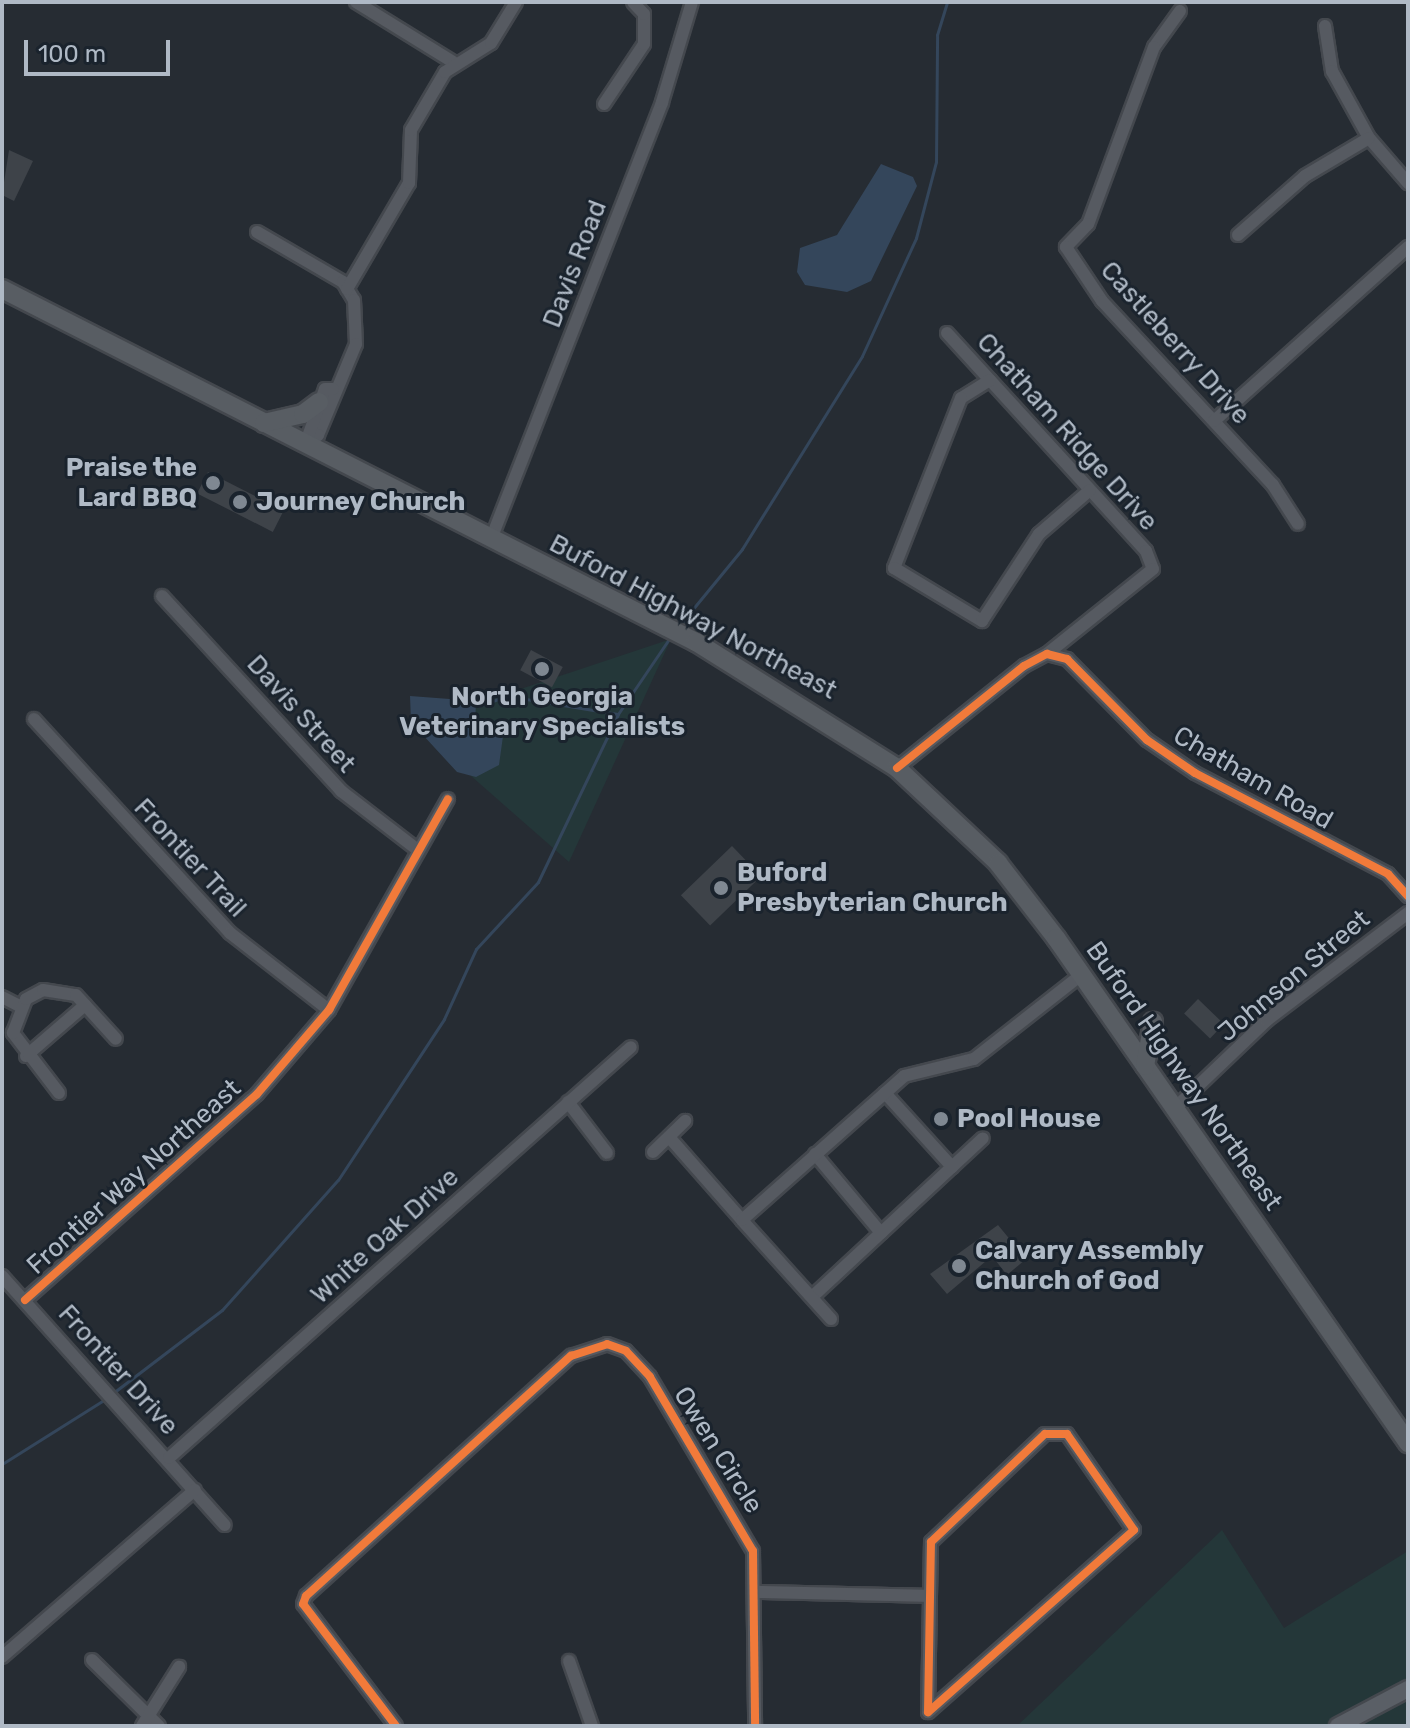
<!DOCTYPE html>
<style>
body{margin:0}
#map{position:relative;width:1410px;height:1728px;overflow:hidden;background:#262c33;font-family:Rubik,sans-serif}
div>[style]{position:absolute}
[style*='--x']{left:calc(var(--x)*1px);top:calc(var(--y)*1px);width:calc(var(--w)*1px);rotate:calc(var(--a)*1deg)}
.green>*{inset:0;background:#243739}
.water>*{inset:0;background:#34465b}
.stream>*{height:3px;margin:-1.5px;padding:0 1.5px;transform-origin:1.5px;border-radius:1.5px;background:#34465b}
.building>*{inset:0;background:#3e4349;transform-origin:0 0}
.roads{filter:drop-shadow(2px 0 #44484e) drop-shadow(-2px 0 #44484e) drop-shadow(0 2px #44484e) drop-shadow(0 -2px #44484e)}
.street>*{height:12px;margin:-6px;padding:0 6px;transform-origin:6px;border-radius:6px;background:#565a61}
.secondary>*{height:16px;margin:-8px;padding:0 8px;transform-origin:8px;border-radius:8px;background:#5a5f66}
.primary>*{height:18px;margin:-9px;padding:0 9px;transform-origin:9px;border-radius:9px;background:#585d63}
.cycleway>*{height:8px;margin:-4px;padding:0 4px;transform-origin:4px;border-radius:4px;background:#f17a3a}
.dots>*{width:22px;height:22px;translate:-50% -50%;box-sizing:border-box;border:4px solid #1a232d;border-radius:50%}
span{translate:-50% -50%;white-space:nowrap;text-align:center;line-height:1.15;-webkit-text-stroke:6px #1a232d;paint-order:stroke}
.street-label{font-size:26px;color:#afb9c5}
.poi-label{font-size:26px;color:#afb9c5;font-weight:700}
.right{translate:-100% -50%;text-align:right}
.left{translate:0 -50%;text-align:left}
.frame{position:absolute;inset:0;border:4px solid #afb9c5;pointer-events:none}
.scale{position:absolute;left:24px;top:40px;width:146px;height:36px;box-sizing:border-box;border:4px solid #afb9c5;border-top:0;padding-left:10px;font-size:24px;line-height:28px;white-space:nowrap;color:#afb9c5;-webkit-text-stroke:6px #1a232d;paint-order:stroke}
</style>
<div id="map">
<div class="green">
<div style="clip-path:polygon(671px 639px,569px 862px,413px 725px)"></div>
<div style="clip-path:polygon(1222px 1530px,1284px 1628px,1408px 1551px,1408px 1726px,1017px 1726px)"></div>
</div>
<div class="water">
<div style="clip-path:polygon(881px 164px,913px 177px,917px 186px,871px 281px,847px 292px,805px 285px,797px 272px,800px 248px,837px 235px)"></div>
<div style="clip-path:polygon(410px 696px,476px 701px,475px 728px,504px 729px,499px 765px,476px 777px,457px 772px,411px 722px)"></div>
</div>
<div class="stream">
<div style="--x:678;--y:627;--w:101;--a:-50.6"></div>
<div style="--x:742;--y:549;--w:227;--a:-58.1"></div>
<div style="--x:862;--y:356;--w:130;--a:-65.4"></div>
<div style="--x:916;--y:238;--w:79;--a:-75.3"></div>
<div style="--x:936;--y:162;--w:127;--a:-89.5"></div>
<div style="--x:937;--y:35;--w:34;--a:-73"></div>
<div style="--x:478;--y:706;--w:31;--a:-19"></div>
<div style="--x:507;--y:696;--w:112;--a:9.2"></div>
<div style="--x:113;--y:1393;--w:137;--a:-37.3"></div>
<div style="--x:222;--y:1310;--w:174;--a:-48.3"></div>
<div style="--x:338;--y:1180;--w:193;--a:-56.6"></div>
<div style="--x:444;--y:1019;--w:77;--a:-65.4"></div>
<div style="--x:476;--y:949;--w:91;--a:-47.2"></div>
<div style="--x:538;--y:882;--w:186;--a:-64.5"></div>
<div style="--x:618;--y:714;--w:94;--a:-55.8"></div>
<div style="--x:2;--y:1464;--w:124;--a:-32.2"></div>
</div>
<div class="building">
<div style="clip-path:polygon(9px 150px,33px 161px,14px 201px,2px 195px)"></div>
<div style="left:208px;top:472px;width:85px;height:24px;rotate:27deg"></div>
<div style="left:531px;top:650px;width:36px;height:23px;rotate:28deg"></div>
<div style="left:732px;top:846px;width:42px;height:71px;rotate:46deg"></div>
<div style="left:1198px;top:999px;width:36px;height:20px;rotate:44deg"></div>
<div style="clip-path:polygon(998px 1225px,1026px 1259px,1007px 1275px,992px 1256px,947px 1294px,930px 1274px)"></div>
</div>
<div class="roads">
<div class="street">
<div style="--x:356;--y:2;--w:114;--a:31.7"></div>
<div style="--x:1180;--y:11;--w:44;--a:125.8"></div>
<div style="--x:1154;--y:47;--w:189;--a:110.4"></div>
<div style="--x:1088;--y:224;--w:32;--a:134"></div>
<div style="--x:1066;--y:247;--w:65;--a:56.3"></div>
<div style="--x:1102;--y:301;--w:251;--a:47.1"></div>
<div style="--x:1273;--y:485;--w:46;--a:57.3"></div>
<div style="--x:1325;--y:26;--w:46;--a:81.2"></div>
<div style="--x:1332;--y:71;--w:77;--a:61.1"></div>
<div style="--x:1369;--y:138;--w:60;--a:49.1"></div>
<div style="--x:604;--y:104;--w:72;--a:-56.3"></div>
<div style="--x:644;--y:44;--w:30;--a:-90"></div>
<div style="--x:644;--y:14;--w:16;--a:-133"></div>
<div style="--x:257;--y:232;--w:99;--a:30.2"></div>
<div style="--x:343;--y:282;--w:21;--a:59"></div>
<div style="--x:354;--y:300;--w:44;--a:87.4"></div>
<div style="--x:356;--y:344;--w:99;--a:112.7"></div>
<div style="--x:318;--y:435;--w:9;--a:174"></div>
<div style="--x:1238;--y:235;--w:89;--a:-41.4"></div>
<div style="--x:1305;--y:176;--w:74;--a:-30.7"></div>
<div style="--x:347;--y:289;--w:123;--a:-59.7"></div>
<div style="--x:409;--y:183;--w:53;--a:-87.8"></div>
<div style="--x:411;--y:130;--w:67;--a:-59.6"></div>
<div style="--x:445;--y:72;--w:54;--a:-32.2"></div>
<div style="--x:491;--y:43;--w:48;--a:-58.6"></div>
<div style="--x:947;--y:333;--w:295;--a:47.6"></div>
<div style="--x:1146;--y:551;--w:19;--a:69"></div>
<div style="--x:1153;--y:569;--w:136;--a:141.3"></div>
<div style="--x:990;--y:380;--w:34;--a:148"></div>
<div style="--x:961;--y:398;--w:183;--a:111.5"></div>
<div style="--x:894;--y:568;--w:103;--a:31.1"></div>
<div style="--x:982;--y:621;--w:104;--a:-56.8"></div>
<div style="--x:1039;--y:534;--w:67;--a:-40.8"></div>
<div style="--x:1214;--y:421;--w:261;--a:-41.9"></div>
<div style="--x:306;--y:442;--w:56;--a:-70.3"></div>
<div style="--x:325;--y:389;--w:8;--a:0"></div>
<div style="--x:491;--y:539;--w:469;--a:-68.6"></div>
<div style="--x:662;--y:102;--w:104;--a:-73.3"></div>
<div style="--x:162;--y:596;--w:265;--a:47.4"></div>
<div style="--x:341;--y:791;--w:97;--a:37.5"></div>
<div style="--x:34;--y:719;--w:290;--a:47.5"></div>
<div style="--x:230;--y:933;--w:125;--a:37.9"></div>
<div style="--x:897;--y:768;--w:163;--a:-38.8"></div>
<div style="--x:1024;--y:666;--w:26;--a:-28"></div>
<div style="--x:1047;--y:654;--w:21;--a:14"></div>
<div style="--x:1067;--y:659;--w:114;--a:45.4"></div>
<div style="--x:1147;--y:740;--w:58;--a:34.5"></div>
<div style="--x:1195;--y:773;--w:218;--a:27.6"></div>
<div style="--x:1388;--y:874;--w:30;--a:48"></div>
<div style="--x:2;--y:997;--w:20;--a:27"></div>
<div style="--x:26;--y:1056;--w:78;--a:-40.8"></div>
<div style="--x:59;--y:1093;--w:76;--a:-127.5"></div>
<div style="--x:13;--y:1033;--w:36;--a:-69"></div>
<div style="--x:26;--y:999;--w:19;--a:-28"></div>
<div style="--x:43;--y:990;--w:33;--a:9"></div>
<div style="--x:76;--y:995;--w:59;--a:47.7"></div>
<div style="--x:885;--y:1093;--w:100;--a:47.8"></div>
<div style="--x:568;--y:1102;--w:64;--a:52.6"></div>
<div style="--x:1175;--y:1108;--w:127;--a:-43.7"></div>
<div style="--x:1267;--y:1020;--w:177;--a:-37.2"></div>
<div style="--x:669;--y:1137;--w:111;--a:48.7"></div>
<div style="--x:653;--y:1152;--w:45;--a:-44.1"></div>
<div style="--x:815;--y:1154;--w:103;--a:50.1"></div>
<div style="--x:2;--y:1276;--w:334;--a:48.2"></div>
<div style="--x:812;--y:1297;--w:233;--a:-42.9"></div>
<div style="--x:25;--y:1300;--w:310;--a:-41.6"></div>
<div style="--x:257;--y:1094;--w:111;--a:-49.4"></div>
<div style="--x:329;--y:1010;--w:242;--a:-60.6"></div>
<div style="--x:831;--y:1319;--w:133;--a:-132"></div>
<div style="--x:742;--y:1220;--w:217;--a:-41.6"></div>
<div style="--x:904;--y:1076;--w:72;--a:-13.7"></div>
<div style="--x:974;--y:1059;--w:136;--a:-38.1"></div>
<div style="--x:1045;--y:1434;--w:22;--a:0"></div>
<div style="--x:1067;--y:1434;--w:117;--a:55.1"></div>
<div style="--x:1134;--y:1530;--w:275;--a:138.5"></div>
<div style="--x:928;--y:1712;--w:170;--a:-89"></div>
<div style="--x:931;--y:1542;--w:157;--a:-43.5"></div>
<div style="--x:169;--y:1458;--w:618;--a:-41.66"></div>
<div style="--x:757;--y:1592;--w:171;--a:1.3"></div>
<div style="--x:2;--y:1657;--w:255;--a:-40.9"></div>
<div style="--x:92;--y:1660;--w:94;--a:44.6"></div>
<div style="--x:569;--y:1661;--w:69;--a:70.5"></div>
<div style="--x:142;--y:1726;--w:70;--a:-57.9"></div>
<div style="--x:396;--y:1726;--w:153;--a:-127.3"></div>
<div style="--x:303;--y:1604;--w:9;--a:-69"></div>
<div style="--x:306;--y:1596;--w:358;--a:-42.2"></div>
<div style="--x:571;--y:1356;--w:38;--a:-18"></div>
<div style="--x:607;--y:1344;--w:20;--a:20"></div>
<div style="--x:626;--y:1351;--w:35;--a:47"></div>
<div style="--x:650;--y:1377;--w:202;--a:59.4"></div>
<div style="--x:753;--y:1551;--w:175;--a:89.3"></div>
</div>
<div class="secondary">
<div style="--x:1338;--y:1726;--w:79;--a:-27.9"></div>
</div>
<div class="primary">
<div style="--x:2;--y:289;--w:779;--a:26.96"></div>
<div style="--x:696;--y:642;--w:237;--a:32.1"></div>
<div style="--x:897;--y:768;--w:139;--a:43.2"></div>
<div style="--x:998;--y:863;--w:95;--a:52.3"></div>
<div style="--x:1056;--y:938;--w:616;--a:55.12"></div>
<div style="--x:264;--y:423;--w:40;--a:-13"></div>
<div style="--x:303;--y:414;--w:20;--a:-37"></div>
<div style="--x:1145;--y:1066;--w:45;--a:-79.7"></div>
</div>
</div>
<div class="cycleway">
<div style="--x:897;--y:768;--w:163;--a:-38.8"></div>
<div style="--x:1024;--y:666;--w:26;--a:-28"></div>
<div style="--x:1047;--y:654;--w:21;--a:14"></div>
<div style="--x:1067;--y:659;--w:114;--a:45.4"></div>
<div style="--x:1147;--y:740;--w:58;--a:34.5"></div>
<div style="--x:1195;--y:773;--w:218;--a:27.6"></div>
<div style="--x:1388;--y:874;--w:30;--a:48"></div>
<div style="--x:25;--y:1300;--w:310;--a:-41.6"></div>
<div style="--x:257;--y:1094;--w:111;--a:-49.4"></div>
<div style="--x:329;--y:1010;--w:242;--a:-60.6"></div>
<div style="--x:1045;--y:1434;--w:22;--a:0"></div>
<div style="--x:1067;--y:1434;--w:117;--a:55.1"></div>
<div style="--x:1134;--y:1530;--w:275;--a:138.5"></div>
<div style="--x:928;--y:1712;--w:170;--a:-89"></div>
<div style="--x:931;--y:1542;--w:157;--a:-43.5"></div>
<div style="--x:396;--y:1726;--w:153;--a:-127.3"></div>
<div style="--x:303;--y:1604;--w:9;--a:-69"></div>
<div style="--x:306;--y:1596;--w:358;--a:-42.2"></div>
<div style="--x:571;--y:1356;--w:38;--a:-18"></div>
<div style="--x:607;--y:1344;--w:20;--a:20"></div>
<div style="--x:626;--y:1351;--w:35;--a:47"></div>
<div style="--x:650;--y:1377;--w:202;--a:59.4"></div>
<div style="--x:753;--y:1551;--w:175;--a:89.3"></div>
</div>
<div class="dots">
<div style="left:213px;top:483px;background:#7f8892"></div>
<div style="left:240px;top:502px;background:#7f8892"></div>
<div style="left:542px;top:669px;background:#7f8892"></div>
<div style="left:721px;top:888px;background:#7f8892"></div>
<div style="left:941px;top:1119px;background:#7f8892"></div>
<div style="left:959px;top:1266px;background:#7f8892"></div>
</div>
<div class="street-label">
<span style="left:575px;top:264px;rotate:-69deg">Davis Road</span>
<span style="left:1175px;top:343px;rotate:48deg">Castleberry Drive</span>
<span style="left:1067px;top:432px;rotate:48deg">Chatham Ridge Drive</span>
<span style="left:693px;top:617px;rotate:28deg">Buford Highway Northeast</span>
<span style="left:301px;top:714px;rotate:48deg">Davis Street</span>
<span style="left:1253px;top:778px;rotate:30deg">Chatham Road</span>
<span style="left:190px;top:858px;rotate:47deg">Frontier Trail</span>
<span style="left:1294px;top:976px;rotate:-40deg">Johnson Street</span>
<span style="left:1184px;top:1076px;rotate:55deg">Buford Highway Northeast</span>
<span style="left:134px;top:1177px;rotate:-42deg">Frontier Way Northeast</span>
<span style="left:385px;top:1236px;rotate:-42deg">White Oak Drive</span>
<span style="left:118px;top:1370px;rotate:48deg">Frontier Drive</span>
<span style="left:718px;top:1450px;rotate:58deg">Owen Circle</span>
</div>
<div class="poi-label">
<span class="right" style="left:197px;top:483px">Praise the<br>Lard BBQ</span>
<span class="left" style="left:256px;top:502px">Journey Church</span>
<span style="left:542px;top:712px">North Georgia<br>Veterinary Specialists</span>
<span class="left" style="left:737px;top:888px">Buford<br>Presbyterian Church</span>
<span class="left" style="left:957px;top:1119px">Pool House</span>
<span class="left" style="left:975px;top:1266px">Calvary Assembly<br>Church of God</span>
</div>
<div class="frame"></div>
<div class="scale">100 m</div>
</div>
